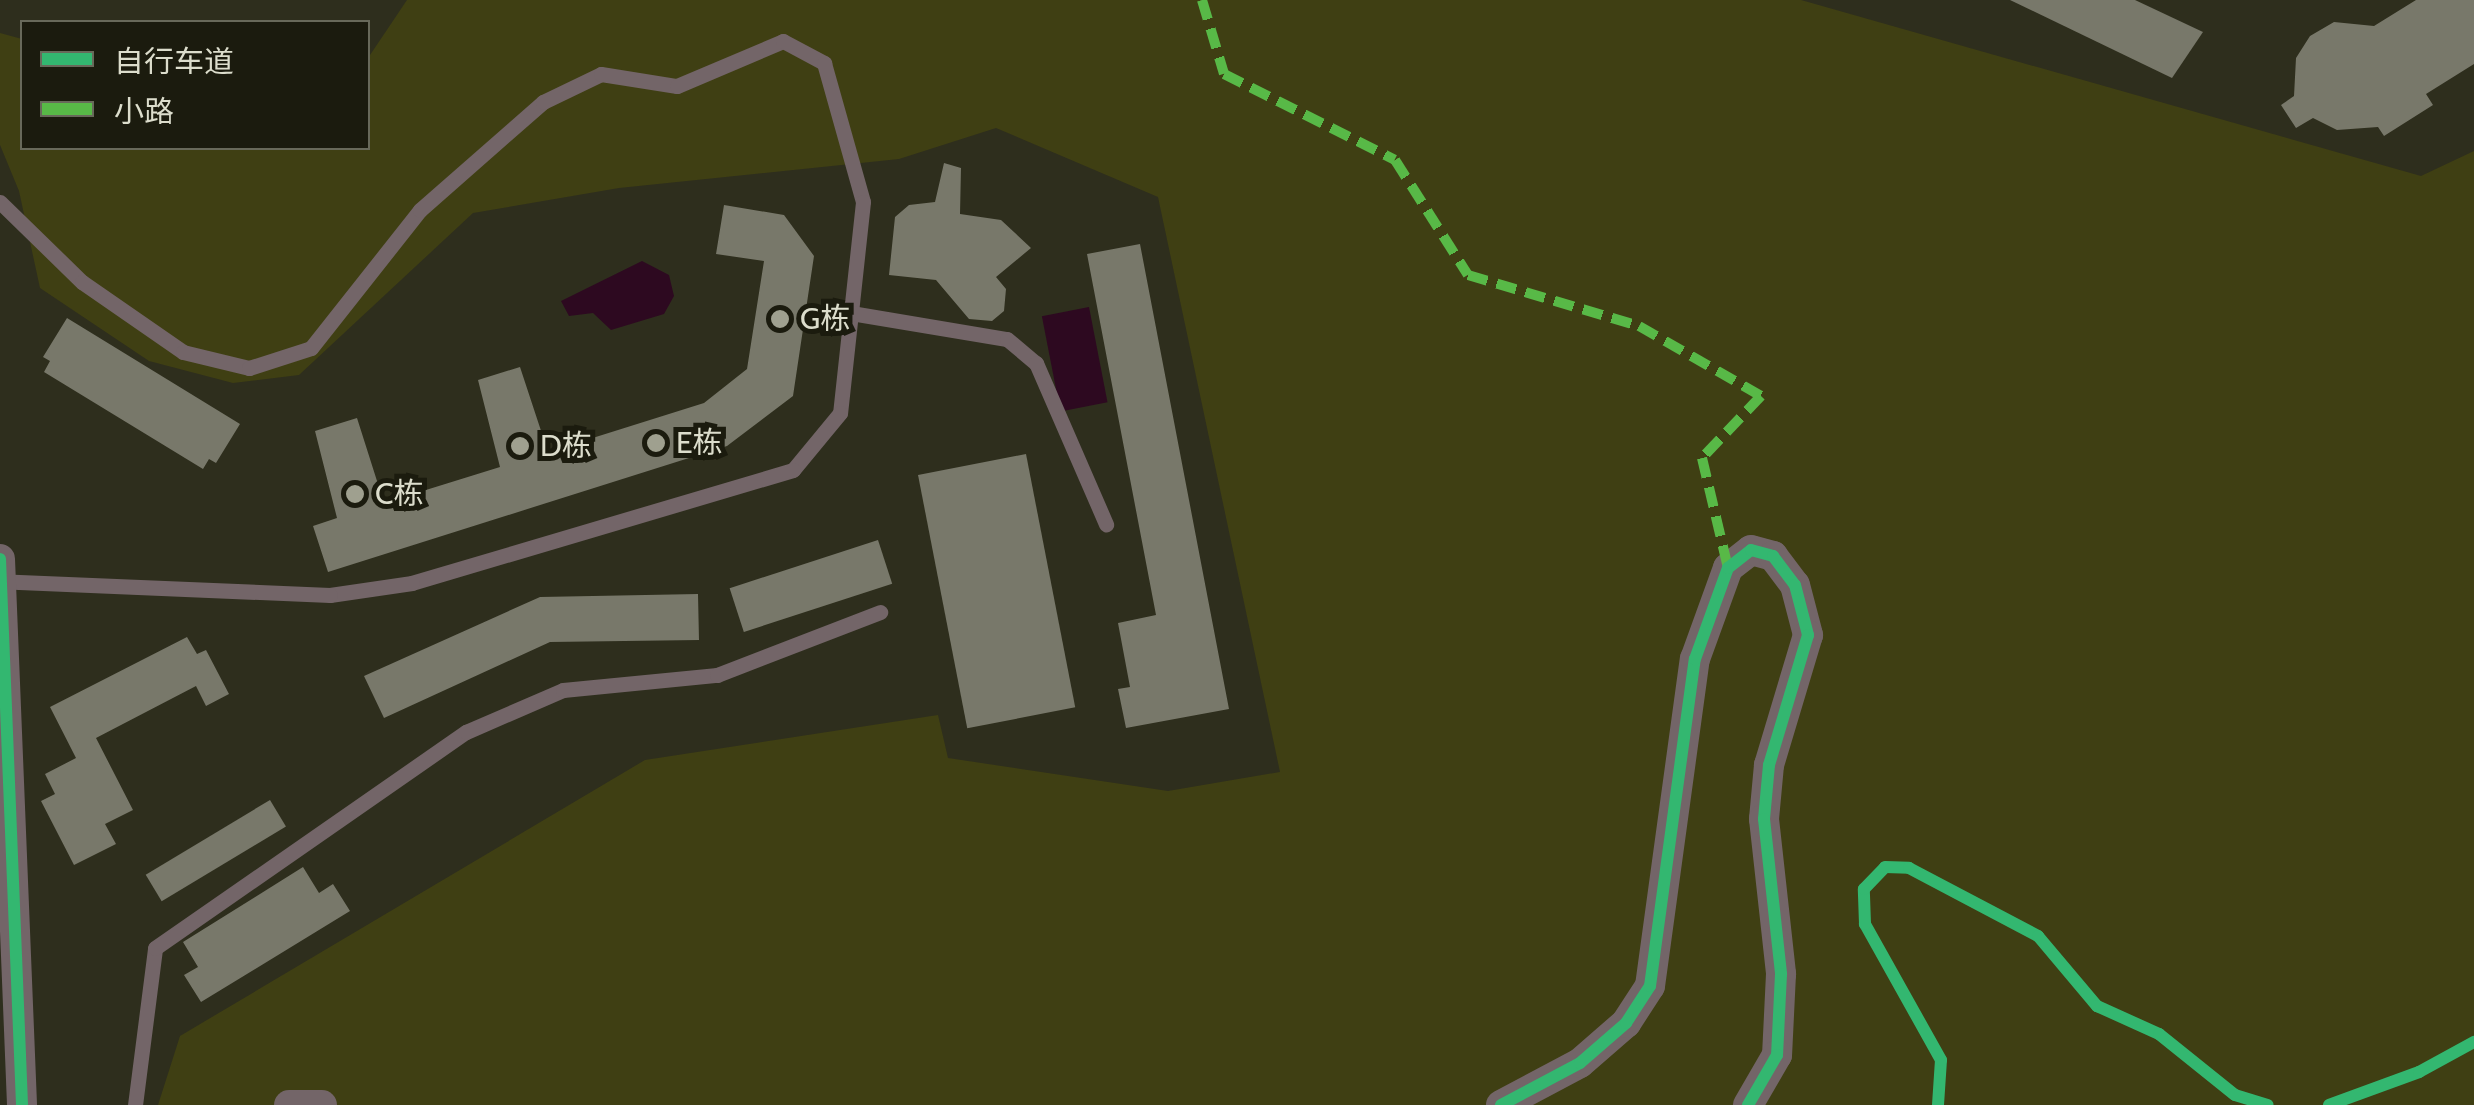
<!DOCTYPE html>
<meta charset="utf-8">
<style>
body{margin:0}
#map{position:relative;width:2474px;height:1105px;overflow:hidden;background:#2e2e1d;font-family:Cabin,"Noto Sans SC",sans-serif}
div>[style]{position:absolute}
[style*='--x']{left:calc(var(--x)*1px);top:calc(var(--y)*1px);width:calc(var(--w)*1px);rotate:calc(var(--a)*1deg)}
.green>*{inset:0;background:#3f3f13}
.water>*{inset:0;background:#2d0920;transform-origin:0 0}
.building>*{inset:0;background:#78786a;transform-origin:0 0}
.lane>*{height:15px;margin:-7.5px;padding:0 7.5px;transform-origin:7.5px;border-radius:7.5px;background:#736568}
.street>*{height:30px;margin:-15px;padding:0 15px;transform-origin:15px;border-radius:15px;background:#736568}
.quiet>*{height:10px;margin-top:-5px;transform-origin:0;background:repeating-linear-gradient(90deg,#58b947 0 20px,transparent 0 30px)}
.cycleway>*{height:12px;margin:-6px;padding:0 6px;transform-origin:6px;border-radius:6px;background:#33b770}
.dots>*{width:28px;height:28px;translate:-50% -50%;box-sizing:border-box;border:5px solid #1b1b0e;border-radius:50%}
span{translate:-50% -50%;white-space:nowrap;text-align:center;line-height:1.15;-webkit-text-stroke:10px #1b1b0e;paint-order:stroke}
.poi-label{font-size:30px;color:#dcddcc}
.left{translate:0 -50%;text-align:left}
.legend{position:absolute;left:20px;top:20px;width:350px;height:130px;box-sizing:border-box;background:#1b1b0e;border:2px solid #68695a;margin:0;padding:12px 18px;list-style:none;font-size:30px;color:#dcddcc}
.legend li{display:flex;align-items:center;gap:20px;height:50px}
.legend b{width:50px;border:2px solid #68695a}
</style>
<div id="map">
<div class="green">
<div style="clip-path:polygon(407px 0,1801px 0,2421px 176px,2474px 151px,2474px 1105px,158px 1105px,180px 1036px,645px 760px,938px 715px,948px 758px,1168px 791px,1280px 772px,1158px 197px,996px 128px,899px 159px,619px 188px,473px 213px,299px 375px,233px 383px,149px 361px,40px 288px,19px 191px,0 145px,0 33px,22px 39px,22px 148px,368px 148px,368px 58px)"></div>
</div>
<div class="water">
<div style="clip-path:polygon(642px 261px,669px 275px,674px 296px,664px 314px,611px 330px,593px 313px,569px 316px,561px 301px)"></div>
<div style="left:1089px;top:307px;width:97px;height:48px;rotate:79deg"></div>
</div>
<div class="building">
<div style="clip-path:polygon(2010px 0,2135px 0,2203px 32px,2172px 78px)"></div>
<div style="clip-path:polygon(2416px 0,2474px 0,2474px 64px,2426px 94px,2433px 105px,2384px 136px,2378px 127px,2337px 130px,2313px 118px,2296px 128px,2281px 105px,2294px 96px,2296px 58px,2310px 36px,2334px 22px,2374px 26px)"></div>
<div style="clip-path:polygon(944px 163px,961px 168px,960px 214px,1001px 220px,1031px 248px,996px 277px,1006px 289px,1004px 311px,992px 321px,969px 319px,936px 280px,889px 275px,895px 217px,909px 205px,935px 202px)"></div>
<div style="clip-path:polygon(724px 205px,784px 215px,814px 256px,793px 396px,727px 446px,328px 572px,313px 526px,337px 518px,315px 431px,357px 418px,384px 503px,500px 467px,478px 380px,520px 367px,548px 452px,704px 403px,747px 369px,764px 261px,716px 254px)"></div>
<div style="clip-path:polygon(1140px 244px,1229px 709px,1126px 728px,1118px 689px,1130px 687px,1118px 623px,1156px 615px,1087px 254px)"></div>
<div style="clip-path:polygon(67px 318px,240px 424px,216px 463px,209px 459px,203px 469px,44px 372px,50px 361px,43px 357px)"></div>
<div style="left:1026px;top:454px;width:258px;height:110px;rotate:79deg"></div>
<div style="left:878px;top:540px;width:46px;height:156px;rotate:72deg"></div>
<div style="clip-path:polygon(698px 594px,699px 640px,550px 642px,384px 718px,364px 676px,540px 597px)"></div>
<div style="clip-path:polygon(187px 637px,197px 654px,206px 650px,229px 694px,206px 706px,196px 686px,96px 738px,133px 810px,105px 824px,116px 844px,74px 865px,41px 801px,55px 794px,45px 774px,76px 758px,50px 707px)"></div>
<div style="left:270px;top:800px;width:31px;height:145px;rotate:59deg"></div>
<div style="clip-path:polygon(303px 867px,319px 893px,333px 884px,350px 911px,201px 1002px,184px 975px,198px 967px,183px 942px)"></div>
</div>
<div class="lane">
<div style="--x:0;--y:202;--w:115;--a:44.3"></div>
<div style="--x:82;--y:282;--w:123;--a:34.7"></div>
<div style="--x:183;--y:352;--w:68;--a:13.6"></div>
<div style="--x:249;--y:368;--w:65;--a:-17.9"></div>
<div style="--x:311;--y:348;--w:176;--a:-51.7"></div>
<div style="--x:420;--y:210;--w:164;--a:-41.3"></div>
<div style="--x:543;--y:102;--w:64;--a:-25.8"></div>
<div style="--x:601;--y:74;--w:77;--a:9"></div>
<div style="--x:677;--y:86;--w:115;--a:-23"></div>
<div style="--x:783;--y:41;--w:47;--a:28.2"></div>
<div style="--x:824;--y:63;--w:144;--a:74.3"></div>
<div style="--x:863;--y:202;--w:212;--a:96.2"></div>
<div style="--x:840;--y:413;--w:74;--a:129.5"></div>
<div style="--x:793;--y:470;--w:397;--a:163.5"></div>
<div style="--x:412;--y:583;--w:83;--a:171.7"></div>
<div style="--x:330;--y:595;--w:329;--a:-177.6"></div>
<div style="--x:851;--y:313;--w:158;--a:9.5"></div>
<div style="--x:1007;--y:339;--w:38;--a:40"></div>
<div style="--x:1036;--y:363;--w:176;--a:66.5"></div>
<div style="--x:135;--y:1105;--w:158;--a:-82.7"></div>
<div style="--x:155;--y:948;--w:379;--a:-34.8"></div>
<div style="--x:466;--y:732;--w:106;--a:-23.4"></div>
<div style="--x:563;--y:690;--w:155;--a:-5.6"></div>
<div style="--x:717;--y:675;--w:175;--a:-21.1"></div>
</div>
<div class="street">
<div style="--x:0;--y:559;--w:546;--a:87.69"></div>
<div style="--x:289;--y:1105;--w:33;--a:0"></div>
<div style="--x:1501;--y:1105;--w:89;--a:-28"></div>
<div style="--x:1580;--y:1063;--w:61;--a:-41"></div>
<div style="--x:1626;--y:1023;--w:44;--a:-57"></div>
<div style="--x:1650;--y:986;--w:330;--a:-82.2"></div>
<div style="--x:1695;--y:659;--w:97;--a:-70.1"></div>
<div style="--x:1728;--y:568;--w:29;--a:-38"></div>
<div style="--x:1751;--y:550;--w:23;--a:15"></div>
<div style="--x:1773;--y:556;--w:36;--a:53"></div>
<div style="--x:1795;--y:585;--w:52;--a:75.4"></div>
<div style="--x:1808;--y:635;--w:136;--a:106.7"></div>
<div style="--x:1769;--y:765;--w:54;--a:95.3"></div>
<div style="--x:1764;--y:819;--w:156;--a:83.7"></div>
<div style="--x:1781;--y:974;--w:81;--a:92.8"></div>
<div style="--x:1777;--y:1055;--w:58;--a:120.1"></div>
</div>
<div class="quiet">
<div style="--x:1202;--y:0;--w:77;--a:73.4"></div>
<div style="--x:1224;--y:74;--w:191;--a:26.7"></div>
<div style="--x:1395;--y:160;--w:136;--a:57.6"></div>
<div style="--x:1468;--y:275;--w:178;--a:16.6"></div>
<div style="--x:1639;--y:326;--w:141;--a:29.8"></div>
<div style="--x:1761;--y:396;--w:86;--a:133.6"></div>
<div style="--x:1702;--y:458;--w:113;--a:76.7"></div>
</div>
<div class="cycleway">
<div style="--x:0;--y:559;--w:546;--a:87.69"></div>
<div style="--x:1501;--y:1105;--w:89;--a:-28"></div>
<div style="--x:1580;--y:1063;--w:61;--a:-41"></div>
<div style="--x:1626;--y:1023;--w:44;--a:-57"></div>
<div style="--x:1650;--y:986;--w:330;--a:-82.2"></div>
<div style="--x:1695;--y:659;--w:97;--a:-70.1"></div>
<div style="--x:1728;--y:568;--w:29;--a:-38"></div>
<div style="--x:1751;--y:550;--w:23;--a:15"></div>
<div style="--x:1773;--y:556;--w:36;--a:53"></div>
<div style="--x:1795;--y:585;--w:52;--a:75.4"></div>
<div style="--x:1808;--y:635;--w:136;--a:106.7"></div>
<div style="--x:1769;--y:765;--w:54;--a:95.3"></div>
<div style="--x:1764;--y:819;--w:156;--a:83.7"></div>
<div style="--x:1781;--y:974;--w:81;--a:92.8"></div>
<div style="--x:1777;--y:1055;--w:58;--a:120.1"></div>
<div style="--x:1938;--y:1105;--w:45;--a:-86.2"></div>
<div style="--x:1941;--y:1060;--w:156;--a:-119.2"></div>
<div style="--x:1865;--y:924;--w:35;--a:-92"></div>
<div style="--x:1864;--y:889;--w:30;--a:-46"></div>
<div style="--x:1885;--y:867;--w:24;--a:2"></div>
<div style="--x:1909;--y:868;--w:146;--a:27.8"></div>
<div style="--x:2038;--y:936;--w:92;--a:49.9"></div>
<div style="--x:2097;--y:1006;--w:68;--a:24.3"></div>
<div style="--x:2159;--y:1034;--w:97;--a:38.8"></div>
<div style="--x:2235;--y:1095;--w:34;--a:17"></div>
<div style="--x:2329;--y:1105;--w:96;--a:-20.1"></div>
<div style="--x:2419;--y:1072;--w:63;--a:-28.6"></div>
</div>
<div class="dots">
<div style="left:780px;top:319px;background:#9fa08f"></div>
<div style="left:656px;top:443px;background:#9fa08f"></div>
<div style="left:520px;top:446px;background:#9fa08f"></div>
<div style="left:355px;top:494px;background:#9fa08f"></div>
</div>
<div class="poi-label">
<span class="left" style="left:800px;top:319px">G栋</span>
<span class="left" style="left:676px;top:443px">E栋</span>
<span class="left" style="left:540px;top:446px">D栋</span>
<span class="left" style="left:375px;top:494px">C栋</span>
</div>
<ul class="legend">
<li><b style="height:12px;background:#33b770"></b>自行车道</li>
<li><b style="height:12px;background:#58b947"></b>小路</li>
</ul>
</div>
